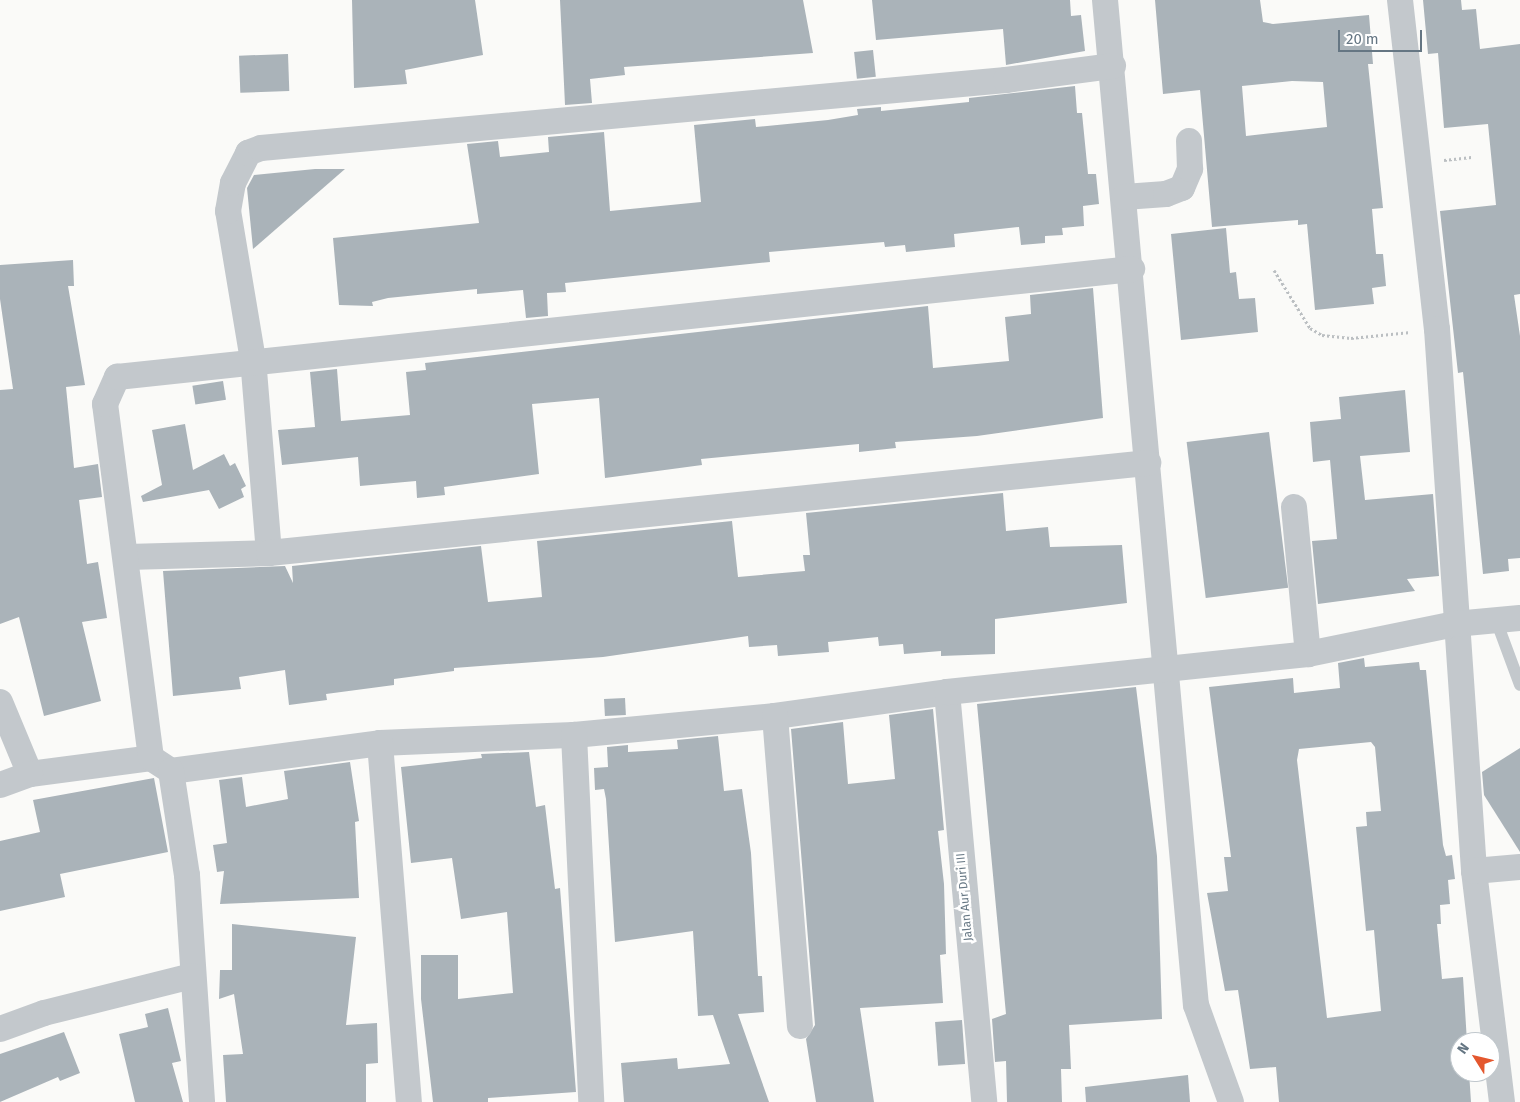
<!DOCTYPE html>
<style>
body{margin:0}
#map{position:relative;width:1520px;height:1102px;overflow:hidden;background:#fafaf8;font-family:"Fira Sans",sans-serif}
div>[style]{position:absolute}
[style*='--x']{left:calc(var(--x)*1px);top:calc(var(--y)*1px);width:calc(var(--w)*1px);rotate:calc(var(--a)*1deg)}
.building>*{inset:0;background:#aab3b9;transform-origin:0 0}
.path>*{height:3px;margin-top:-1.5px;transform-origin:0;background:repeating-linear-gradient(90deg,#bbbfc2 0 2.5px,transparent 0 5px)}
.lane>*{height:12px;margin:-6px;padding:0 6px;transform-origin:6px;border-radius:6px;background:#c3c8cc}
.street>*{height:26px;margin:-13px;padding:0 13px;transform-origin:13px;border-radius:13px;background:#c3c8cc}
span{translate:-50% -50%;white-space:nowrap;text-align:center;line-height:1.15;-webkit-text-stroke:5px #fff;paint-order:stroke}
.street-label{font-size:12px;color:#657683}
.north{position:absolute;left:1450px;top:1032px;width:50px;height:50px;box-sizing:border-box;background:#fff;border:1px solid #c1c8cd;border-radius:50%;rotate:306deg;font-size:14px;font-weight:700;line-height:20px;text-align:center;color:#657683}
.north::after{content:'';display:block;margin:auto;width:18px;height:22px;background:#e4572e;clip-path:polygon(50% 0,100% 100%,50% 72%,0 100%)}
.scale{position:absolute;left:1338px;top:30px;width:84px;height:22px;box-sizing:border-box;border:2px solid #657683;border-top:0;padding-left:6px;font-size:15px;line-height:18px;white-space:nowrap;color:#657683;-webkit-text-stroke:4px #fff;paint-order:stroke}
</style>
<div id="map">
<div class="building">
<div style="clip-path:polygon(352px 0,475px 0,483px 55px,405px 70px,407px 84px,354px 88px)"></div>
<div style="clip-path:polygon(560px 0,803px 0,813px 53px,624px 67px,625px 75px,590px 79px,592px 103px,565px 105px)"></div>
<div style="clip-path:polygon(872px 0,1070px 0,1071px 16px,1081px 15px,1085px 51px,1006px 65px,1003px 29px,876px 40px)"></div>
<div style="clip-path:polygon(evenodd,1155px 0,1260px 0,1263px 22px,1273px 24px,1369px 15px,1373px 64px,1368px 64px,1383px 208px,1372px 209px,1376px 254px,1383px 254px,1386px 286px,1372px 288px,1374px 304px,1315px 310px,1307px 224px,1298px 225px,1298px 220px,1212px 227px,1200px 90px,1163px 94px,1155px 0,1292px 81px,1323px 82px,1327px 127px,1246px 136px,1242px 86px,1292px 81px)"></div>
<div style="clip-path:polygon(1423px 0,1461px 0,1462px 10px,1476px 9px,1480px 49px,1520px 44px,1520px 294px,1514px 295px,1520px 336px,1520px 558px,1508px 559px,1509px 571px,1483px 574px,1463px 372px,1458px 373px,1440px 211px,1496px 205px,1488px 124px,1444px 128px,1438px 53px,1428px 54px)"></div>
<div style="left:873px;top:50px;width:27px;height:19px;rotate:84deg"></div>
<div style="left:288px;top:54px;width:37px;height:49px;rotate:88deg"></div>
<div style="clip-path:polygon(1075px 86px,1077px 113px,1082px 113px,1088px 174px,1096px 174px,1099px 204px,1083px 206px,1084px 226px,1062px 228px,1063px 235px,1045px 236px,1045px 243px,1021px 245px,1019px 227px,954px 234px,955px 247px,906px 252px,905px 245px,885px 247px,884px 242px,769px 252px,770px 262px,565px 283px,566px 292px,547px 293px,548px 316px,526px 318px,523px 290px,477px 294px,477px 289px,388px 298px,372px 302px,373px 306px,339px 305px,333px 238px,479px 223px,467px 144px,498px 141px,500px 157px,549px 152px,548px 137px,604px 132px,610px 211px,701px 202px,694px 125px,755px 119px,756px 127px,828px 120px,858px 115px,857px 109px,881px 107px,881px 111px,969px 102px,969px 98px)"></div>
<div style="clip-path:polygon(315px 169px,345px 169px,253px 249px,247px 188px,254px 175px)"></div>
<div style="clip-path:polygon(1226px 228px,1230px 273px,1236px 272px,1239px 299px,1255px 298px,1258px 332px,1181px 340px,1171px 234px)"></div>
<div style="clip-path:polygon(73px 260px,74px 286px,68px 286px,85px 385px,66px 387px,74px 468px,98px 464px,102px 497px,79px 500px,87px 564px,98px 562px,107px 618px,82px 622px,101px 701px,44px 716px,19px 617px,0 624px,0 390px,13px 389px,0 299px,0 265px)"></div>
<div style="clip-path:polygon(1093px 288px,1103px 418px,977px 436px,895px 442px,896px 448px,859px 452px,859px 444px,701px 459px,702px 465px,605px 478px,599px 398px,532px 404px,539px 474px,444px 487px,445px 495px,417px 498px,416px 481px,360px 486px,358px 457px,282px 465px,278px 430px,315px 427px,310px 372px,337px 369px,341px 421px,410px 415px,406px 372px,426px 370px,425px 363px,928px 306px,933px 368px,1009px 361px,1005px 317px,1031px 314px,1030px 295px)"></div>
<div style="left:223px;top:381px;width:19px;height:31px;rotate:81deg"></div>
<div style="clip-path:polygon(1405px 390px,1410px 452px,1360px 456px,1365px 500px,1433px 494px,1439px 576px,1407px 579px,1415px 591px,1318px 604px,1312px 541px,1337px 539px,1330px 460px,1313px 462px,1310px 422px,1341px 419px,1339px 397px)"></div>
<div style="clip-path:polygon(185px 424px,193px 470px,224px 454px,230px 466px,235px 463px,246px 486px,241px 489px,244px 497px,219px 509px,209px 490px,143px 502px,141px 496px,162px 485px,152px 430px)"></div>
<div style="left:1269px;top:432px;width:157px;height:83px;rotate:83deg"></div>
<div style="clip-path:polygon(1003px 493px,1006px 531px,1048px 527px,1050px 547px,1122px 545px,1127px 603px,995px 619px,995px 654px,941px 656px,941px 651px,904px 654px,903px 644px,879px 646px,878px 637px,828px 642px,829px 652px,778px 656px,777px 645px,749px 647px,748px 636px,603px 657px,454px 668px,454px 671px,394px 679px,394px 685px,326px 694px,327px 700px,289px 705px,285px 670px,239px 677px,241px 689px,173px 696px,163px 571px,285px 566px,293px 583px,292px 566px,481px 546px,488px 602px,542px 597px,537px 541px,732px 521px,738px 577px,805px 571px,803px 555px,810px 555px,806px 513px)"></div>
<div style="clip-path:polygon(evenodd,1364px 658px,1365px 667px,1419px 662px,1420px 670px,1426px 670px,1443px 845px,1446px 856px,1452px 855px,1455px 879px,1448px 880px,1450px 904px,1440px 905px,1441px 924px,1437px 924px,1442px 979px,1463px 977px,1467px 1042px,1460px 1042px,1460px 1072px,1469px 1072px,1471px 1102px,1279px 1102px,1276px 1067px,1250px 1069px,1238px 990px,1225px 991px,1207px 893px,1228px 891px,1224px 857px,1231px 857px,1209px 687px,1293px 678px,1294px 693px,1340px 688px,1338px 663px,1364px 658px,1371px 742px,1375px 747px,1381px 811px,1366px 812px,1367px 826px,1356px 827px,1366px 931px,1374px 930px,1381px 1011px,1327px 1018px,1297px 760px,1299px 749px,1371px 742px)"></div>
<div style="clip-path:polygon(1136px 687px,1157px 856px,1162px 1019px,1069px 1025px,1071px 1069px,1061px 1069px,1062px 1102px,1007px 1102px,1006px 1061px,995px 1062px,992px 1019px,1006px 1014px,977px 704px)"></div>
<div style="left:625px;top:698px;width:17px;height:21px;rotate:87deg"></div>
<div style="clip-path:polygon(933px 709px,944px 830px,938px 831px,944px 884px,946px 954px,940px 955px,943px 1003px,860px 1008px,874px 1102px,816px 1102px,806px 1039px,815px 1025px,791px 729px,843px 722px,848px 784px,895px 779px,889px 715px)"></div>
<div style="clip-path:polygon(718px 736px,724px 791px,742px 789px,751px 853px,758px 976px,762px 976px,764px 1012px,738px 1014px,769px 1102px,624px 1102px,621px 1063px,677px 1058px,678px 1069px,730px 1064px,713px 1015px,698px 1016px,693px 931px,615px 942px,606px 799px,604px 789px,595px 790px,594px 768px,608px 767px,607px 747px,628px 745px,628px 752px,678px 749px,677px 740px)"></div>
<div style="clip-path:polygon(1520px 748px,1520px 852px,1484px 795px,1482px 772px)"></div>
<div style="clip-path:polygon(529px 752px,536px 807px,545px 805px,555px 889px,560px 888px,576px 1092px,488px 1098px,488px 1102px,433px 1102px,421px 999px,421px 955px,458px 955px,458px 999px,513px 993px,507px 912px,461px 919px,452px 858px,411px 863px,401px 767px,482px 758px,481px 754px)"></div>
<div style="clip-path:polygon(350px 762px,359px 821px,355px 822px,359px 898px,220px 904px,224px 871px,217px 872px,213px 845px,227px 843px,219px 780px,242px 777px,246px 807px,288px 799px,284px 771px)"></div>
<div style="clip-path:polygon(154px 778px,168px 852px,60px 874px,65px 897px,0 911px,0 841px,40px 832px,33px 800px)"></div>
<div style="clip-path:polygon(232px 924px,356px 937px,346px 1025px,377px 1023px,378px 1063px,366px 1064px,366px 1102px,226px 1102px,223px 1055px,243px 1054px,234px 994px,219px 999px,220px 970px,232px 970px)"></div>
<div style="clip-path:polygon(168px 1008px,181px 1061px,172px 1063px,183px 1102px,135px 1102px,119px 1034px,148px 1027px,145px 1014px)"></div>
<div style="left:962px;top:1020px;width:44px;height:27px;rotate:86deg"></div>
<div style="clip-path:polygon(64px 1032px,80px 1073px,60px 1081px,58px 1077px,0 1102px,0 1054px)"></div>
<div style="clip-path:polygon(1188px 1075px,1190px 1102px,1086px 1102px,1085px 1087px)"></div>
</div>
<div class="path">
<div style="--x:1444;--y:160;--w:30;--a:-6"></div>
<div style="--x:1274;--y:270;--w:68;--a:58.2"></div>
<div style="--x:1310;--y:328;--w:14;--a:30"></div>
<div style="--x:1322;--y:335;--w:29;--a:6"></div>
<div style="--x:1351;--y:338;--w:60;--a:-5.7"></div>
</div>
<div class="lane">
<div style="--x:1496;--y:620;--w:69;--a:69.7"></div>
</div>
<div class="street">
<div style="--x:1105;--y:0;--w:1009;--a:84.83"></div>
<div style="--x:1196;--y:1005;--w:103;--a:70.2"></div>
<div style="--x:1400;--y:0;--w:331;--a:83.6"></div>
<div style="--x:1437;--y:329;--w:543;--a:86.09"></div>
<div style="--x:1474;--y:871;--w:233;--a:83.1"></div>
<div style="--x:1124;--y:197;--w:42;--a:-4.1"></div>
<div style="--x:1166;--y:194;--w:17;--a:-21"></div>
<div style="--x:1182;--y:188;--w:21;--a:-67"></div>
<div style="--x:1190;--y:169;--w:28;--a:-92"></div>
<div style="--x:1294;--y:507;--w:148;--a:84.6"></div>
<div style="--x:269;--y:553;--w:194;--a:-94.7"></div>
<div style="--x:253;--y:360;--w:151;--a:-99.5"></div>
<div style="--x:228;--y:211;--w:28;--a:-80"></div>
<div style="--x:233;--y:183;--w:34;--a:-63"></div>
<div style="--x:248;--y:153;--w:14;--a:-21"></div>
<div style="--x:261;--y:148;--w:748;--a:-5.22"></div>
<div style="--x:1006;--y:80;--w:108;--a:-7.5"></div>
<div style="--x:127;--y:557;--w:142;--a:-1.6"></div>
<div style="--x:269;--y:553;--w:884;--a:-5.85"></div>
<div style="--x:947;--y:692;--w:412;--a:84.8"></div>
<div style="--x:0;--y:702;--w:78;--a:67.4"></div>
<div style="--x:30;--y:774;--w:122;--a:-7.5"></div>
<div style="--x:151;--y:758;--w:24;--a:33"></div>
<div style="--x:171;--y:771;--w:211;--a:-7.6"></div>
<div style="--x:380;--y:743;--w:194;--a:-2.4"></div>
<div style="--x:574;--y:735;--w:202;--a:-5.4"></div>
<div style="--x:775;--y:716;--w:174;--a:-7.9"></div>
<div style="--x:947;--y:692;--w:363;--a:-6"></div>
<div style="--x:1308;--y:654;--w:150;--a:-11.5"></div>
<div style="--x:1455;--y:624;--w:65;--a:-5.3"></div>
<div style="--x:775;--y:716;--w:311;--a:85.4"></div>
<div style="--x:574;--y:735;--w:367;--a:87.3"></div>
<div style="--x:380;--y:743;--w:360;--a:85.4"></div>
<div style="--x:151;--y:758;--w:357;--a:-97.4"></div>
<div style="--x:105;--y:404;--w:30;--a:-66"></div>
<div style="--x:117;--y:377;--w:1021;--a:-6.07"></div>
<div style="--x:171;--y:771;--w:105;--a:81.3"></div>
<div style="--x:187;--y:875;--w:227;--a:86.2"></div>
<div style="--x:0;--y:785;--w:32;--a:-20"></div>
<div style="--x:1474;--y:871;--w:46;--a:-5"></div>
<div style="--x:0;--y:1029;--w:47;--a:-20"></div>
<div style="--x:44;--y:1013;--w:153;--a:-14"></div>
</div>
<div class="street-label">
<span style="left:965px;top:897px;rotate:-95deg">Jalan Aur Duri III</span>
</div>
<div class="north">N</div>
<div class="scale">20 m</div>
</div>
